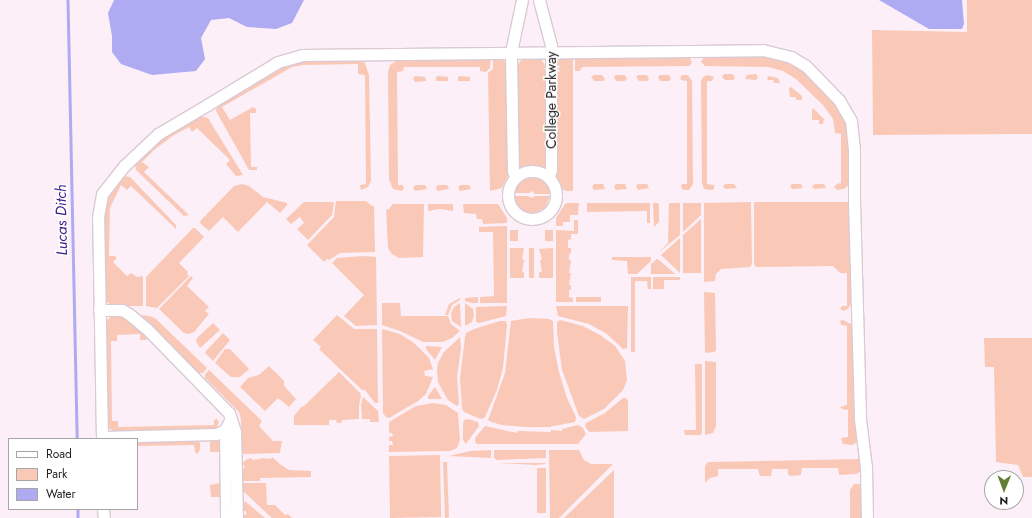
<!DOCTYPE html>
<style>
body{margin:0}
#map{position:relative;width:1032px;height:518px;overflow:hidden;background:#fdfafc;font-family:Jost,sans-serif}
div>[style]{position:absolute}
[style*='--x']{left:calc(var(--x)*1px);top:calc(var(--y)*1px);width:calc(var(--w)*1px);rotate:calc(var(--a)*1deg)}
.built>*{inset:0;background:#fdeff7}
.green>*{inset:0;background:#fac8b6;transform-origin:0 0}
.water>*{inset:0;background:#aeabf3}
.stream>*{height:2.5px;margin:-1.25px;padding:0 1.25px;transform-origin:1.25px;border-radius:1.25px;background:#aeabf3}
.roads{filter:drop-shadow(1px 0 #d9cad3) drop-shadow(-1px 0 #d9cad3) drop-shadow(0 1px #d9cad3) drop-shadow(0 -1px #d9cad3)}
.minor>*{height:11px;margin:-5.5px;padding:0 5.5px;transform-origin:5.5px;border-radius:5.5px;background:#fff}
.minor>.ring{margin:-5.5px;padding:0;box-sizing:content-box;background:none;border:11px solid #fff;border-radius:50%}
span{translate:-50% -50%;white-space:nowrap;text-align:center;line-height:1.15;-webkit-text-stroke:3px #fff;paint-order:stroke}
.street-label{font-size:14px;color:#231d20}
.water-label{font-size:15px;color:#3c268b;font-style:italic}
.legend{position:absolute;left:8px;top:438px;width:130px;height:72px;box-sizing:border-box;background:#fff;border:1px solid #a7a5a6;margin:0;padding:5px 7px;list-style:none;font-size:12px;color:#231d20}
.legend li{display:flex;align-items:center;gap:8px;height:20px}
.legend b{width:20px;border:1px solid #a7a5a6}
.north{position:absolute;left:984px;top:470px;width:40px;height:40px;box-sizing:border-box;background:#fff;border:1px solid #a7a5a6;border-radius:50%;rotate:181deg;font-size:11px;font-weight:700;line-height:16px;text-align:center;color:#231d20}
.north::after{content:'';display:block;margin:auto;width:14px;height:18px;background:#637e33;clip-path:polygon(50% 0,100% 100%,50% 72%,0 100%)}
</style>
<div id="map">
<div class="built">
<div style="clip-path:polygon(evenodd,0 0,1032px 0,1032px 518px,0 518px,0 0,9px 439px,137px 439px,137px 509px,9px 509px,9px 439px,0 0,992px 478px,1016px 478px,1016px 502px,992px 502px,992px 478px)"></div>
</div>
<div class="green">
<div style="clip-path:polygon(967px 0,1032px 0,1032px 134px,873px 135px,872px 30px,967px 32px)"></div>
<div style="clip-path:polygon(705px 55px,762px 55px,788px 61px,802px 70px,837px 105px,844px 118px,848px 140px,848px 186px,844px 189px,837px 190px,834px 187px,837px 184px,841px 183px,841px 134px,835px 133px,833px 119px,823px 105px,796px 79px,783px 71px,768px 67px,705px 66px,701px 62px)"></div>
<div style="clip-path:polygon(689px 56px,692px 63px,689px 66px,582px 67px,580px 71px,575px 71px,575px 57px)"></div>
<div style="clip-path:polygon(537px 57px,541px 59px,546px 67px,546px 168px,529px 165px,518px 168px,516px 67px,522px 59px)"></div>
<div style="clip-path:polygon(573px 57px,573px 191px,566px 191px,561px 188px,555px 175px,555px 67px,559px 59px)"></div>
<div style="clip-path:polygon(491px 58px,490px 68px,486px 72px,480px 71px,480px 67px,404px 67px,403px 71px,397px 72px,398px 185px,403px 185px,404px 188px,402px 191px,393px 189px,389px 180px,388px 72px,390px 65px,399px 59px)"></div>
<div style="clip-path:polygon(493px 58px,504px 60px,507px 68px,508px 175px,502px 188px,490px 191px,488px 73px,493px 69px)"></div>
<div style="clip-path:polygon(357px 59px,365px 63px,369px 75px,371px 181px,368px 187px,361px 190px,360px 185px,366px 184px,365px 75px,358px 74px,358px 64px,303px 65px,292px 67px,222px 107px,230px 120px,253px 107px,256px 109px,256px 113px,250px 113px,251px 167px,257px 167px,257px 170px,249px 170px,216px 111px,217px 104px,280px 67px,303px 60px)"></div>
<div style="clip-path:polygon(724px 74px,733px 74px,735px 78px,733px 80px,725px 80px,722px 77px)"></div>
<div style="clip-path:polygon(756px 74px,758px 77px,756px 80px,745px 79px,747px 75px)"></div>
<div style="clip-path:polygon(594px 75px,602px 75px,605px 79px,603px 81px,594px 81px,591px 77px)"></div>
<div style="clip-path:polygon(616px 75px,625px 75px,627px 79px,625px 81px,616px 81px,614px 77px)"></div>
<div style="clip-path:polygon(638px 75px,647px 75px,649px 79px,647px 81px,639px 81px,636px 77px)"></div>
<div style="clip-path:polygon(660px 75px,669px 75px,671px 79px,669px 81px,660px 81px,658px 77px)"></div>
<div style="clip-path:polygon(682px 75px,688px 75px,692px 81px,693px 184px,689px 190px,683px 190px,681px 187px,682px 184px,687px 184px,687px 81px,681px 80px,680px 78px)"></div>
<div style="clip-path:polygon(708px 75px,714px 77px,712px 81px,707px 81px,707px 184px,714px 185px,714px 189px,711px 190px,704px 189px,702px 183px,701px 81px,703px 77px)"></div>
<div style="clip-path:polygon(415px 76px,425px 77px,426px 81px,415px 82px,413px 79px)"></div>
<div style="clip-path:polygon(438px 76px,448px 77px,448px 81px,436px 81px,436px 77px)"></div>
<div style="clip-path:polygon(460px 76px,470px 77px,470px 81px,458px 81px,458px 77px)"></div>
<div style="clip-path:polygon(769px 76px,778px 78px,780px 83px,774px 83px,773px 80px,768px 80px,767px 78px)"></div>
<div style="clip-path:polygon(791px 87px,802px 96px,802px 100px,796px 100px,796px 97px,790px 97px,789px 88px)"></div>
<div style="clip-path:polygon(813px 108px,824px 119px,823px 124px,819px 124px,819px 120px,812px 120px,812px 110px)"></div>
<div style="clip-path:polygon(199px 116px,208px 118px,243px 175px,236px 176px,226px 164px,230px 160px,197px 128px,192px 132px,189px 127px,174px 135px,154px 150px,142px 162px,149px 167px,144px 172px,189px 215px,184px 216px,136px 170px,135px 164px,162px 137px)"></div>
<div style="clip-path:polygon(123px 176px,130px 177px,176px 225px,176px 229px,131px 186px,127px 190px,121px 185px,110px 208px,109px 256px,115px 256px,117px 258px,113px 262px,127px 276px,131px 273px,137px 277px,143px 276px,143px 306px,112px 306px,107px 302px,105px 296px,105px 210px,111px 191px)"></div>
<div style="clip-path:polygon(531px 177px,542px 180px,547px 184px,550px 194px,535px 194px,532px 191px,529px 193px,513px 193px,516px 185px,520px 181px)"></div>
<div style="clip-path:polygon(242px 184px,249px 186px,263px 197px,287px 203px,287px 205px,280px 213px,267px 202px,238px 232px,223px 217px,209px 231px,200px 223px,201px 220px,205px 216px,206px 217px,206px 215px,234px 186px)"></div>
<div style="clip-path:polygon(594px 184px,603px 184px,605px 189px,594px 190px,592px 187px)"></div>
<div style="clip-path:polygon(616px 184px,625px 184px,627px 189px,616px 190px,614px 187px)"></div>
<div style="clip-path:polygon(638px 184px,647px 184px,649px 188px,638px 190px,636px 186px)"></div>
<div style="clip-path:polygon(725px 184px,734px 184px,737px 188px,725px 189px,723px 186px)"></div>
<div style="clip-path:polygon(792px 184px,801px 184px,803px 188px,792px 189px,790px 186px)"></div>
<div style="clip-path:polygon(815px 184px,824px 184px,826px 188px,814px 189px,812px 186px)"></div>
<div style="clip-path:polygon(416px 185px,425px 185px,427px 189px,415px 191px,413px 187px)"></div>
<div style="clip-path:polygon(438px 185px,447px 185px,449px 189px,437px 191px,436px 187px)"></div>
<div style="clip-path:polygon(461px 185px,469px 185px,471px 189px,460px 191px,458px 187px)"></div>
<div style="clip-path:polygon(513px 196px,528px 196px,532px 198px,535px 196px,550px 196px,545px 208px,534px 213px,522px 211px,518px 207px)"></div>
<div style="clip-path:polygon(336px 201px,366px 201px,372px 206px,374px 206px,375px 252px,340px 253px,329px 260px,327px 259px,324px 262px,307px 245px,334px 217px)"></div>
<div style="clip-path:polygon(304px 202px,333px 202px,334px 203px,332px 215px,308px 240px,297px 229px,304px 223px,300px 217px,291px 224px,286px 219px)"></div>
<div style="clip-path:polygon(751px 202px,752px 264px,750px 267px,721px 269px,716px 274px,715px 281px,704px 282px,704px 203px)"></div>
<div style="clip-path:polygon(754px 202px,849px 202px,852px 301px,849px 308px,844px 311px,840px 309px,842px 306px,847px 306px,847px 273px,840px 273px,833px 266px,756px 267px,754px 264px)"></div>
<div style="clip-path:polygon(568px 203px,579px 203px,578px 215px,570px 215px,570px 222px,563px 222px,563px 226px,556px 226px,556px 218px,565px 204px)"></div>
<div style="clip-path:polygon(587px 203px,650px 203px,650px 223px,647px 223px,647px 211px,587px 212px)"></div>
<div style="clip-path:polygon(653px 203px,658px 203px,659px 206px,659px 222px,654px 227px)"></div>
<div style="clip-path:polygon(669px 203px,680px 203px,680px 235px,658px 253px,668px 243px)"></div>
<div style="clip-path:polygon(683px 203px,701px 203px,701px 215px,683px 232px)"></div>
<div style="clip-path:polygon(393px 204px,424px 204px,423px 257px,399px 258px,392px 254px,388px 248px,386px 210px,389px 209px)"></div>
<div style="clip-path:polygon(428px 204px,453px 204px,453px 211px,440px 209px,428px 211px)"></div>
<div style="clip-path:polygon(463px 204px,498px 204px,507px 218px,507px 223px,483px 224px,482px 219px,477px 219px,476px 214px,464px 213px)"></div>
<div style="clip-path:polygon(701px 219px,701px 273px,683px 273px,683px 235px)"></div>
<div style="clip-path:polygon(574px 220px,578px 220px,578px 234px,571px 234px,571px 239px,568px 240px,568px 248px,571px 248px,571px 253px,569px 254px,569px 260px,571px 260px,569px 273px,571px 273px,569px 285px,571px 285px,571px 290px,569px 290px,569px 297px,573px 298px,573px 302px,556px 302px,556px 230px,574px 231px)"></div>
<div style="clip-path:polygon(507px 226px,507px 303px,480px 303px,480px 297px,494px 296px,493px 232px,479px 232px,479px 227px)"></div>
<div style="clip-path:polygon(193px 228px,195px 228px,204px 237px,179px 263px,188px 272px,187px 274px,189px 276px,157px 308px,146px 306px,146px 277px)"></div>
<div style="left:510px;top:230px;width:8px;height:11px"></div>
<div style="left:545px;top:230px;width:8px;height:11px"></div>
<div style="clip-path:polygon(680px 238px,680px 273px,661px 255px)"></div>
<div style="clip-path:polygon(510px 248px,524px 248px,522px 259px,524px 260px,522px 272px,524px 272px,524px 278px,510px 278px)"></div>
<div style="left:534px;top:248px;width:30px;height:5px;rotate:90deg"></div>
<div style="clip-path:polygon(553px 248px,553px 278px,539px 278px,539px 272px,542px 272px,540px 260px,542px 259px,539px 249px)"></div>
<div style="clip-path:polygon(364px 256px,376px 257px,377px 325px,356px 326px,344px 316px,364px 295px,332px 263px,337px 258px)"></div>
<div style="clip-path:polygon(612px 257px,651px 257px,651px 261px,637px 274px,628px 274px,627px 261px,612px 260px)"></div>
<div style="clip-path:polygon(657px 259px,659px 260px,675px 274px,651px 274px,651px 264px)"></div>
<div style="clip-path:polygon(191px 276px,193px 278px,187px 286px,209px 307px,205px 311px,209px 314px,194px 332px,188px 334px,184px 333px,159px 309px)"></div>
<div style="clip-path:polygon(631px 277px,651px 277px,651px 289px,648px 289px,647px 281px,635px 281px,635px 352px,631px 352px)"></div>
<div style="clip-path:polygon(653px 277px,680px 277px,680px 280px,664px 280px,664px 289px,653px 289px)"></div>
<div style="clip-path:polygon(704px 292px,715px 293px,716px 351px,713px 352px,705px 353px)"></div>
<div style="clip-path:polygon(478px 297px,478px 303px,472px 303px,465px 301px,465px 298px)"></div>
<div style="left:576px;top:297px;width:25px;height:5px"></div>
<div style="clip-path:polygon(460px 298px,460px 300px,452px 305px,448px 315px,445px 315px,449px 304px)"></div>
<div style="clip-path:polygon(382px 303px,400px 303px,401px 316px,448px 316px,451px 324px,460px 331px,452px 338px,443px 342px,423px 342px,400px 331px,382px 325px)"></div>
<div style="clip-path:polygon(460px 303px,461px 327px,452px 321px,451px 313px,454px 307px)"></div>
<div style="clip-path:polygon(465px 303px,473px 309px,474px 315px,472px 322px,465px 326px)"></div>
<div style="clip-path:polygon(507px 306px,506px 316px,479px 323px,476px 322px,476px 307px)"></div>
<div style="clip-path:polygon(556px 306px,628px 306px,627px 348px,623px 349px,607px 334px,589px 324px,558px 316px)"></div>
<div style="clip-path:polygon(123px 315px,146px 337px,147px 340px,140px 340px,140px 334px,117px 335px,117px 341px,111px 341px,112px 421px,118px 421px,118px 427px,214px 425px,214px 420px,217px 419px,219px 422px,216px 429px,114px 431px,108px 428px,105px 325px,107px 320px,112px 316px)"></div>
<div style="clip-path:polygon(140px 315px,150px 316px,156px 319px,207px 368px,203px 373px,199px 373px)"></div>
<div style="clip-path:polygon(337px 315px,354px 329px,377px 329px,378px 403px,375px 403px,365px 390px,362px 390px,319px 349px,321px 347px,313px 340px)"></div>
<div style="clip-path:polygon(529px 318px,549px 319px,553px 321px,554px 347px,559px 372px,567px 398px,576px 417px,575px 422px,549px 427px,525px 427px,502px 425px,491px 422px,488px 420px,505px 373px,511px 321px)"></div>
<div style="clip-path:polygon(560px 320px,583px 326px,600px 335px,615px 346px,625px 361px,627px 380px,623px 390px,604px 409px,584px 419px,579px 416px,562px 370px,557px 332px,557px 322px)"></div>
<div style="clip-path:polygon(843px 320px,851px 324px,853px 332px,854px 418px,857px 439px,856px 443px,852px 445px,843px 444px,841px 438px,848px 437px,848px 410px,842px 409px,840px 407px,847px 405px,847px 326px,841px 325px,840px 321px)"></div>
<div style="clip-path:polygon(500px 321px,506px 321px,507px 325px,503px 368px,497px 390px,485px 417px,482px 419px,478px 418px,464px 412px,462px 408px,460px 379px,465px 337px,466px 333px,474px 329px)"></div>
<div style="clip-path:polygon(213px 323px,220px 330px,200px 348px,196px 341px,197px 338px)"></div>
<div style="clip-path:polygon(382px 329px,400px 334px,414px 343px,429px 358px,433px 369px,424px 371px,425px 376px,433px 377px,426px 394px,418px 401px,389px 418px,386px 417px,383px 413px)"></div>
<div style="clip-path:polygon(223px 333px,230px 340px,213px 361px,205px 353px,206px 351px)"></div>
<div style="clip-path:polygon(460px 337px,461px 348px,457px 377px,459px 404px,457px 406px,448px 400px,442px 390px,438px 382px,437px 371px,438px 363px,444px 352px)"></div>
<div style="clip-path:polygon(984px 338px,1032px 338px,1032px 477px,1023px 477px,1018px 465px,996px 462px,994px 367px,985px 367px)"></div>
<div style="clip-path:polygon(426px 346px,442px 347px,435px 360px,426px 349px)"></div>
<div style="clip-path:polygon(225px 349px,230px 349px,249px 369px,240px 377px,231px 377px,215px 363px)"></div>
<div style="clip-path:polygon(705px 361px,716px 362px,716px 426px,713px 433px,705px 435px)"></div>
<div style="clip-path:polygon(695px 364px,702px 364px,702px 432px,701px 435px,685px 435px,684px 430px,696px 430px)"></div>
<div style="clip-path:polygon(269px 366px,284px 381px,284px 386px,296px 399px,289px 407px,278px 398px,265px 411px,240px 387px,248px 378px,259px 375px)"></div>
<div style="clip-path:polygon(209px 370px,262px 421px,259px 426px,273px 441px,282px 441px,280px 453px,244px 454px,242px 452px,241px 420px,239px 412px,205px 378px,205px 374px)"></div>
<div style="clip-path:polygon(339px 372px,360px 393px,361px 396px,359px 405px,359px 419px,342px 420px,341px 423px,337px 423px,336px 420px,329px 420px,329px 425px,294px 425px,294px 416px,302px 406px,303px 407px)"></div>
<div style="clip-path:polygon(435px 387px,442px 399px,428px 399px,428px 396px)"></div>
<div style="clip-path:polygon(363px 397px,378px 411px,379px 422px,370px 422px,370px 419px,362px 419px,361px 405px)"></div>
<div style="clip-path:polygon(623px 398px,626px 398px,628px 401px,628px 431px,589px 432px,585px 426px,586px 423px,605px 413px)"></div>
<div style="clip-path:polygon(433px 403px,446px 405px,458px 413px,460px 440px,457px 448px,450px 451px,389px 452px,389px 445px,393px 445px,392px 441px,389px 441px,389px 437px,393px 436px,392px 433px,389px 433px,389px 422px,416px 406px)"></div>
<div style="clip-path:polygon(468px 419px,478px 422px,479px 426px,466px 444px,463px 440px,463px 424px,464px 420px)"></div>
<div style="clip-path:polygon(578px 425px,583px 428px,586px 434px,578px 444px,477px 444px,475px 442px,475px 438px,485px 426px,517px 433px,517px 431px,551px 432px,551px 430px,562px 431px,562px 429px)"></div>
<div style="clip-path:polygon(195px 439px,200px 443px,200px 450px,197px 454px,195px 452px,194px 445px,137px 446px,137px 440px)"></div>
<div style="clip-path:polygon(212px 439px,216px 439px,219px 441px,220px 452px,210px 452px,210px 442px)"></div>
<div style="clip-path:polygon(491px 450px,491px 458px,449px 456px,470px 451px)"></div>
<div style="clip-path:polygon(494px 450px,546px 450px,546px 458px,497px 460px,494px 458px)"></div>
<div style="clip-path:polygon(549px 450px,579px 450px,584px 460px,591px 464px,613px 464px,559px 518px,550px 518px)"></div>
<div style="left:440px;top:455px;width:62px;height:51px;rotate:89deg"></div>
<div style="clip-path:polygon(272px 457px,281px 465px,289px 470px,311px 471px,311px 477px,260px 478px,260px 481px,243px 481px,242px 469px,245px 468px,242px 462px,244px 462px,245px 460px,252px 458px,252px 460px,261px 459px,261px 458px,271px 459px)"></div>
<div style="clip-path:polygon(860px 459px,861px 471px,856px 474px,839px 475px,838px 468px,802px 468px,801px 475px,790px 476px,788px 474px,788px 469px,772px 469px,771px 476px,760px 476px,758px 469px,718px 469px,718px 476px,710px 478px,705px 483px,705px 466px,708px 462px)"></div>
<div style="clip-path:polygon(443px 462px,447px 462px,449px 517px,446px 518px,445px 518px)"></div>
<div style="clip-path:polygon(497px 463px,545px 463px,546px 464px,536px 465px)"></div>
<div style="left:537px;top:468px;width:9px;height:45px"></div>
<div style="clip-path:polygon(614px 470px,614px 518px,564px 518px)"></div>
<div style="clip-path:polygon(220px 483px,221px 497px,211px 497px,210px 485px)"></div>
<div style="clip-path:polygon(266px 483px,267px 505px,275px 505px,285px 515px,288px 514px,292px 518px,272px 518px,243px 491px,243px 483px)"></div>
<div style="clip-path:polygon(854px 484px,859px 484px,861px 487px,862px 518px,850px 518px,850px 490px)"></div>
<div style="clip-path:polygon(244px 502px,246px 502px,265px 518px,243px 518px,243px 515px,246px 515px,246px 511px,243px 511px)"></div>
</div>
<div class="water">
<div style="clip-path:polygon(114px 0,304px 0,292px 23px,276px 29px,247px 27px,229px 18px,211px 20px,201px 38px,205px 59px,196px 71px,152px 75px,121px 64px,112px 52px,112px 36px,108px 13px)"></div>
<div style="clip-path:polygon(879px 0,962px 0,964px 24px,962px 29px,929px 29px)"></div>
</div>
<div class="stream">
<div style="--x:68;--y:0;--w:439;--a:88.8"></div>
<div style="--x:78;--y:509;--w:9;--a:90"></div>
</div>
<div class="roads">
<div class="minor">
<div style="--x:539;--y:0;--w:47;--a:75.1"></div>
<div style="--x:551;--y:45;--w:124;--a:90"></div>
<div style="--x:551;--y:169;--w:8;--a:104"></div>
<div class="ring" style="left:508px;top:171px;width:37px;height:37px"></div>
<div style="--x:515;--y:176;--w:5;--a:-112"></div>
<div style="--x:513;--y:171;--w:119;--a:-91"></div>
<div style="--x:511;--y:52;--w:53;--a:-78.1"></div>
<div style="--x:99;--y:310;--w:23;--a:0"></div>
<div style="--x:122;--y:310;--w:8;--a:30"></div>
<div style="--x:129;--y:314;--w:23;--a:40"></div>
<div style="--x:147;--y:329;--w:117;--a:45.7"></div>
<div style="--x:229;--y:413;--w:19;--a:72"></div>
<div style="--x:235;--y:431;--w:87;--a:88.7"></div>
<div style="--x:225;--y:430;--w:88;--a:89.3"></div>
<div style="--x:102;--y:437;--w:114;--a:-1.5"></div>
<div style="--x:216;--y:434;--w:10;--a:-24"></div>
<div style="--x:225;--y:430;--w:11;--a:-63"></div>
<div style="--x:102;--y:439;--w:222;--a:-91"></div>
<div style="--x:98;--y:217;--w:23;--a:-80"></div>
<div style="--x:102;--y:194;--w:36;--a:-52"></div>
<div style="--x:124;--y:166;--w:47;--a:-43.3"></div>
<div style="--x:158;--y:134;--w:57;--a:-30.6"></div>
<div style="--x:207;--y:105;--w:83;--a:-31.2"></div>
<div style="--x:278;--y:62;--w:25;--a:-16"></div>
<div style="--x:302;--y:55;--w:461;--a:-0.6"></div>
<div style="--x:763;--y:50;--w:29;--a:14"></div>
<div style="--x:791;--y:57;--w:17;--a:31"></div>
<div style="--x:806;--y:66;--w:47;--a:45.9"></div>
<div style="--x:839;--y:100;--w:24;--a:60"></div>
<div style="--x:851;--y:121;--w:27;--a:84"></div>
<div style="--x:854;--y:148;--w:53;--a:90"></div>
<div style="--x:854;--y:201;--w:218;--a:88.4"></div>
<div style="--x:860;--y:419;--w:48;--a:82.9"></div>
<div style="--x:866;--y:467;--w:51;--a:88.9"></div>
<div style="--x:103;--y:509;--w:9;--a:84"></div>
</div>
</div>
<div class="street-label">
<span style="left:551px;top:100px;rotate:-90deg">College Parkway</span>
</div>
<div class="water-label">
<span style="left:62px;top:220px;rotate:-91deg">Lucas Ditch</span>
</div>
<ul class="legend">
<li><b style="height:5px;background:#fff"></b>Road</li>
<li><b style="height:11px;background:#fac8b6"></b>Park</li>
<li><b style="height:11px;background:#aeabf3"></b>Water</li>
</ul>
<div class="north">N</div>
</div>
